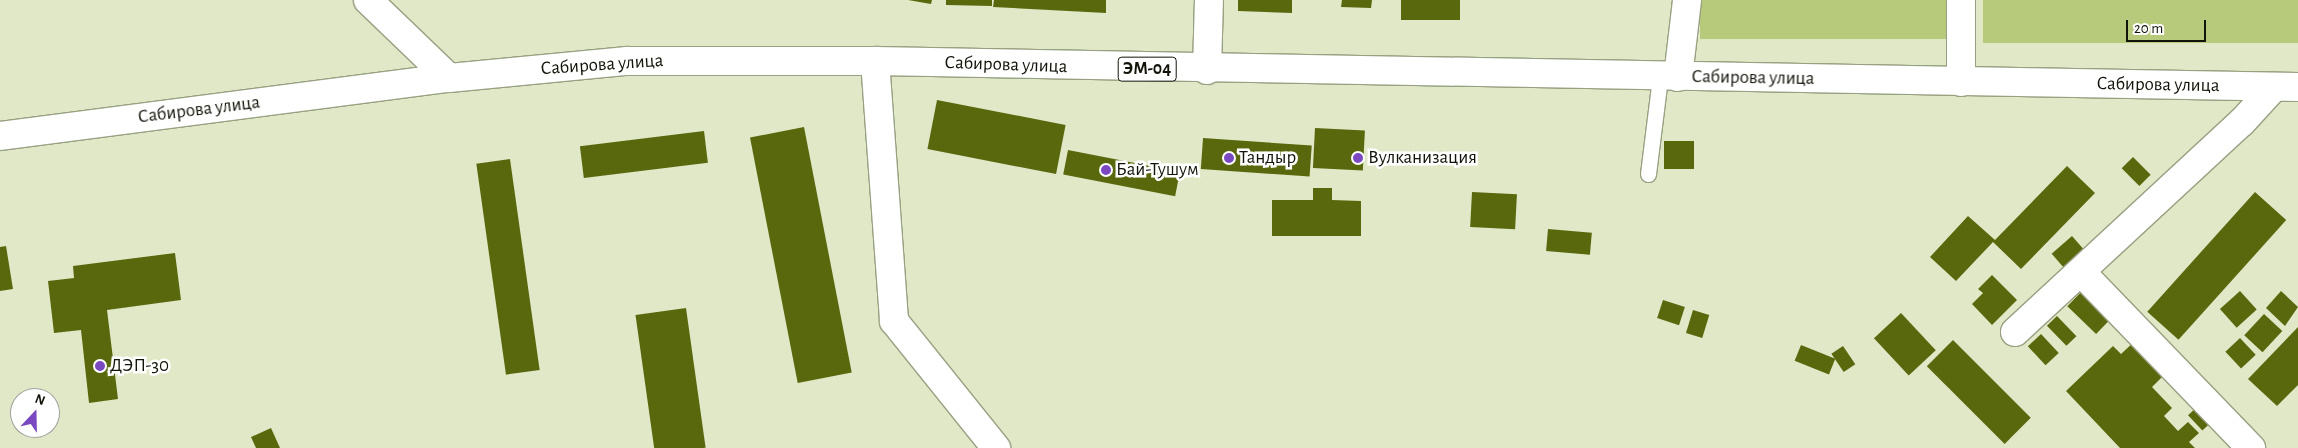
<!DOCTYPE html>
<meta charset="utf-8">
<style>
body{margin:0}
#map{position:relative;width:2298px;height:448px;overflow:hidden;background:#e0e8c8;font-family:"Alegreya Sans",sans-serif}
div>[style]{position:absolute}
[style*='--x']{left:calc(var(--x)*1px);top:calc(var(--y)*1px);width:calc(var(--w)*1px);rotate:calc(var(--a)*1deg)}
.green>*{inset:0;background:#b7c97a;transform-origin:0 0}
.building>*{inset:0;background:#5a680d;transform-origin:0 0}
.roads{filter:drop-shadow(1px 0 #98a082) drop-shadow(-1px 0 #98a082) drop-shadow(0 1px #98a082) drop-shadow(0 -1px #98a082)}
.lane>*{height:15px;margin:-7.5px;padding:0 7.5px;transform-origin:7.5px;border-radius:7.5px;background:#fff}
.street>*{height:28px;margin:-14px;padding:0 14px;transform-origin:14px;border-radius:14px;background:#fff}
.secondary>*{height:28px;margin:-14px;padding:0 14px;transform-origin:14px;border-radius:14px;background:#fff}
.highway>*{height:28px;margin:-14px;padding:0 14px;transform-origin:14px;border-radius:14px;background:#fff}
.dots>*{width:14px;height:14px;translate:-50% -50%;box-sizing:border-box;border:2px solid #fff;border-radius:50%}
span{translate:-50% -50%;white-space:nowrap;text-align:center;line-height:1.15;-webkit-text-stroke:5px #fff;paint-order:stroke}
.shield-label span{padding:1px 4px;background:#fff;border:1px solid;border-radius:4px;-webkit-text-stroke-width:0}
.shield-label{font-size:18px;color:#111409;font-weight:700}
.street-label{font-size:19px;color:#111409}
.poi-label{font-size:19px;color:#111409}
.left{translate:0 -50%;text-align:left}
.north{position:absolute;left:10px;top:388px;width:50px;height:50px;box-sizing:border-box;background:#fff;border:1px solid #a0a19d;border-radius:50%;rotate:21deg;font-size:14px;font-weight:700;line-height:20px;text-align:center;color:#111409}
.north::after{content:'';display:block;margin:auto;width:18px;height:22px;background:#7a49c1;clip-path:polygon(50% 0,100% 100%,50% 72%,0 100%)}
.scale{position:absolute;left:2126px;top:20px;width:80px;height:22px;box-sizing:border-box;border:2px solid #111409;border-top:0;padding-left:6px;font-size:15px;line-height:18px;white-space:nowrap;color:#111409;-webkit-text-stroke:4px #fff;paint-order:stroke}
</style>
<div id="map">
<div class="green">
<div style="left:1700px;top:0;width:247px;height:39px"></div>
<div style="left:1983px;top:0;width:315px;height:43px"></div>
</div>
<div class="building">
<div style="clip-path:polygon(908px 0,932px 0,931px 4px)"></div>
<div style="clip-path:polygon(946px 0,992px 0,992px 6px,946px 5px)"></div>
<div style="clip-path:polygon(994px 0,1106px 0,1106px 13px,993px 7px)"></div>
<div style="clip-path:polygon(1238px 0,1292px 0,1292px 13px,1238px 11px)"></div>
<div style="clip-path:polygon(1342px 0,1372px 0,1371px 8px,1341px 7px)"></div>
<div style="left:1401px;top:0;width:59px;height:20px"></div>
<div style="left:937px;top:100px;width:131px;height:50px;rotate:11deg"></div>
<div style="left:804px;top:127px;width:250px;height:55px;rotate:79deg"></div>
<div style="left:1315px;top:128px;width:50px;height:40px;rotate:3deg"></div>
<div style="left:704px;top:131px;width:32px;height:125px;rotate:83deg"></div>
<div style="left:1203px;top:138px;width:109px;height:31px;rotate:4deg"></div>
<div style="left:1664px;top:141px;width:30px;height:28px"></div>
<div style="left:1068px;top:150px;width:114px;height:25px;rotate:11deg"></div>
<div style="left:2133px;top:157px;width:25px;height:16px;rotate:45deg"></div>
<div style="left:510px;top:159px;width:213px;height:34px;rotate:82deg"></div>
<div style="clip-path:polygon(2067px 166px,2095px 193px,2021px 269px,1993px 242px,1956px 281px,1930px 257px,1968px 216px,1995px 240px)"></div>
<div style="clip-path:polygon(1313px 188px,1332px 188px,1332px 200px,1361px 201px,1361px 236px,1272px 236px,1272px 200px,1313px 200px)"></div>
<div style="left:1472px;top:192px;width:45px;height:35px;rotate:3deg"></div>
<div style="left:2255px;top:192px;width:42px;height:161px;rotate:42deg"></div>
<div style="left:1548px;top:229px;width:44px;height:22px;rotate:5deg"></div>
<div style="left:2072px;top:236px;width:18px;height:27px;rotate:49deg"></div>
<div style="clip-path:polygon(6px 246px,13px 289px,0 291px,0 247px)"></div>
<div style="clip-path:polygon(175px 253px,181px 300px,107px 310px,118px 399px,89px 403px,81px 330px,54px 333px,48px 281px,74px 278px,73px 266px)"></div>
<div style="clip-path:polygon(1992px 275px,2017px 300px,1992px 325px,1972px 304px,1983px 293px,1978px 289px)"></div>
<div style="left:2084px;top:289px;width:40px;height:24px;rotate:44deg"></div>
<div style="left:2240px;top:291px;width:25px;height:27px;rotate:48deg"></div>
<div style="clip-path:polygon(2281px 291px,2298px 307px,2285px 326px,2266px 308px)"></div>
<div style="left:1663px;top:300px;width:23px;height:19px;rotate:18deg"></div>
<div style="left:686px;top:308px;width:141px;height:51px;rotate:82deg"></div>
<div style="left:1693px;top:310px;width:17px;height:24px;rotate:17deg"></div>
<div style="left:1901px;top:313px;width:51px;height:37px;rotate:47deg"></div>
<div style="left:2264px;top:314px;width:25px;height:29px;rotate:43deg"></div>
<div style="left:2057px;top:316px;width:28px;height:14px;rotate:46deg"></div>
<div style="clip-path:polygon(2298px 327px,2298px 385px,2277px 406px,2248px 379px)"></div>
<div style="left:2041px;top:334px;width:26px;height:18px;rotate:47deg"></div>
<div style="left:2240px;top:338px;width:23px;height:20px;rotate:47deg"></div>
<div style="left:1953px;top:340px;width:110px;height:37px;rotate:45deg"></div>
<div style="clip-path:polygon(2135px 341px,2166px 373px,2152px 387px,2172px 408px,2164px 416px,2178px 431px,2188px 422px,2199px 433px,2189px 442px,2195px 448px,2120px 448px,2066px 391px,2113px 346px,2121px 354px)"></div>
<div style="left:1801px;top:345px;width:37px;height:17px;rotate:22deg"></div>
<div style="left:1843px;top:346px;width:22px;height:14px;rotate:56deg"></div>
<div style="left:2199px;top:405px;width:21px;height:15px;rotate:47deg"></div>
<div style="clip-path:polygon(271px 428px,280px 448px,256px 448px,251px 437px)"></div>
</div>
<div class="roads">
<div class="lane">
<div style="--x:1648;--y:174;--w:98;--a:-82.9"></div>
</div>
<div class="street">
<div style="--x:1961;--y:0;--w:82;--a:90"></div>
<div style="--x:875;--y:61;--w:261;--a:85.8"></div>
<div style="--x:894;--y:321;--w:163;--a:51.2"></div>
<div style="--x:1207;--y:70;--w:70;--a:-88.4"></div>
<div style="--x:1678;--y:77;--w:78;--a:-83.3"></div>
<div style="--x:2081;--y:272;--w:245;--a:46"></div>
<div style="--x:2015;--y:332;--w:309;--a:-42.8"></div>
<div style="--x:2242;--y:122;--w:47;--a:-47.6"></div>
</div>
<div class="secondary">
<div style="--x:368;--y:0;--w:112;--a:43.9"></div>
</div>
<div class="highway">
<div style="--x:0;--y:136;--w:453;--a:-7.4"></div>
<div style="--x:449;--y:78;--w:179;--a:-5.5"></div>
<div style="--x:627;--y:61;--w:248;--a:0"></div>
<div style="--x:875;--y:61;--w:1423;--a:1.05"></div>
</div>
</div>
<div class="dots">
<div style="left:1229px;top:158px;background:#7a49c1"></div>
<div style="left:1358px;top:158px;background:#7a49c1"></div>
<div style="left:1106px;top:170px;background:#7a49c1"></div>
<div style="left:100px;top:366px;background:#7a49c1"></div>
</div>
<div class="shield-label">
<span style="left:1147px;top:69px">ЭМ-04</span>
</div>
<div class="street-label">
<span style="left:602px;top:65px;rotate:-4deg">Сабирова улица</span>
<span style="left:1006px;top:65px;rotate:2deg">Сабирова улица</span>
<span style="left:1753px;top:78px;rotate:1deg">Сабирова улица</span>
<span style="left:2158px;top:85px;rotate:1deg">Сабирова улица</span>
<span style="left:199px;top:110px;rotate:-7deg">Сабирова улица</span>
</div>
<div class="poi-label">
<span class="left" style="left:1239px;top:158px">Тандыр</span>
<span class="left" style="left:1368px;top:158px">Вулканизация</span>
<span class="left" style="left:1116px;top:170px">Бай-Тушум</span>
<span class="left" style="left:110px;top:366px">ДЭП-30</span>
</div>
<div class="north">N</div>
<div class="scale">20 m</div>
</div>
